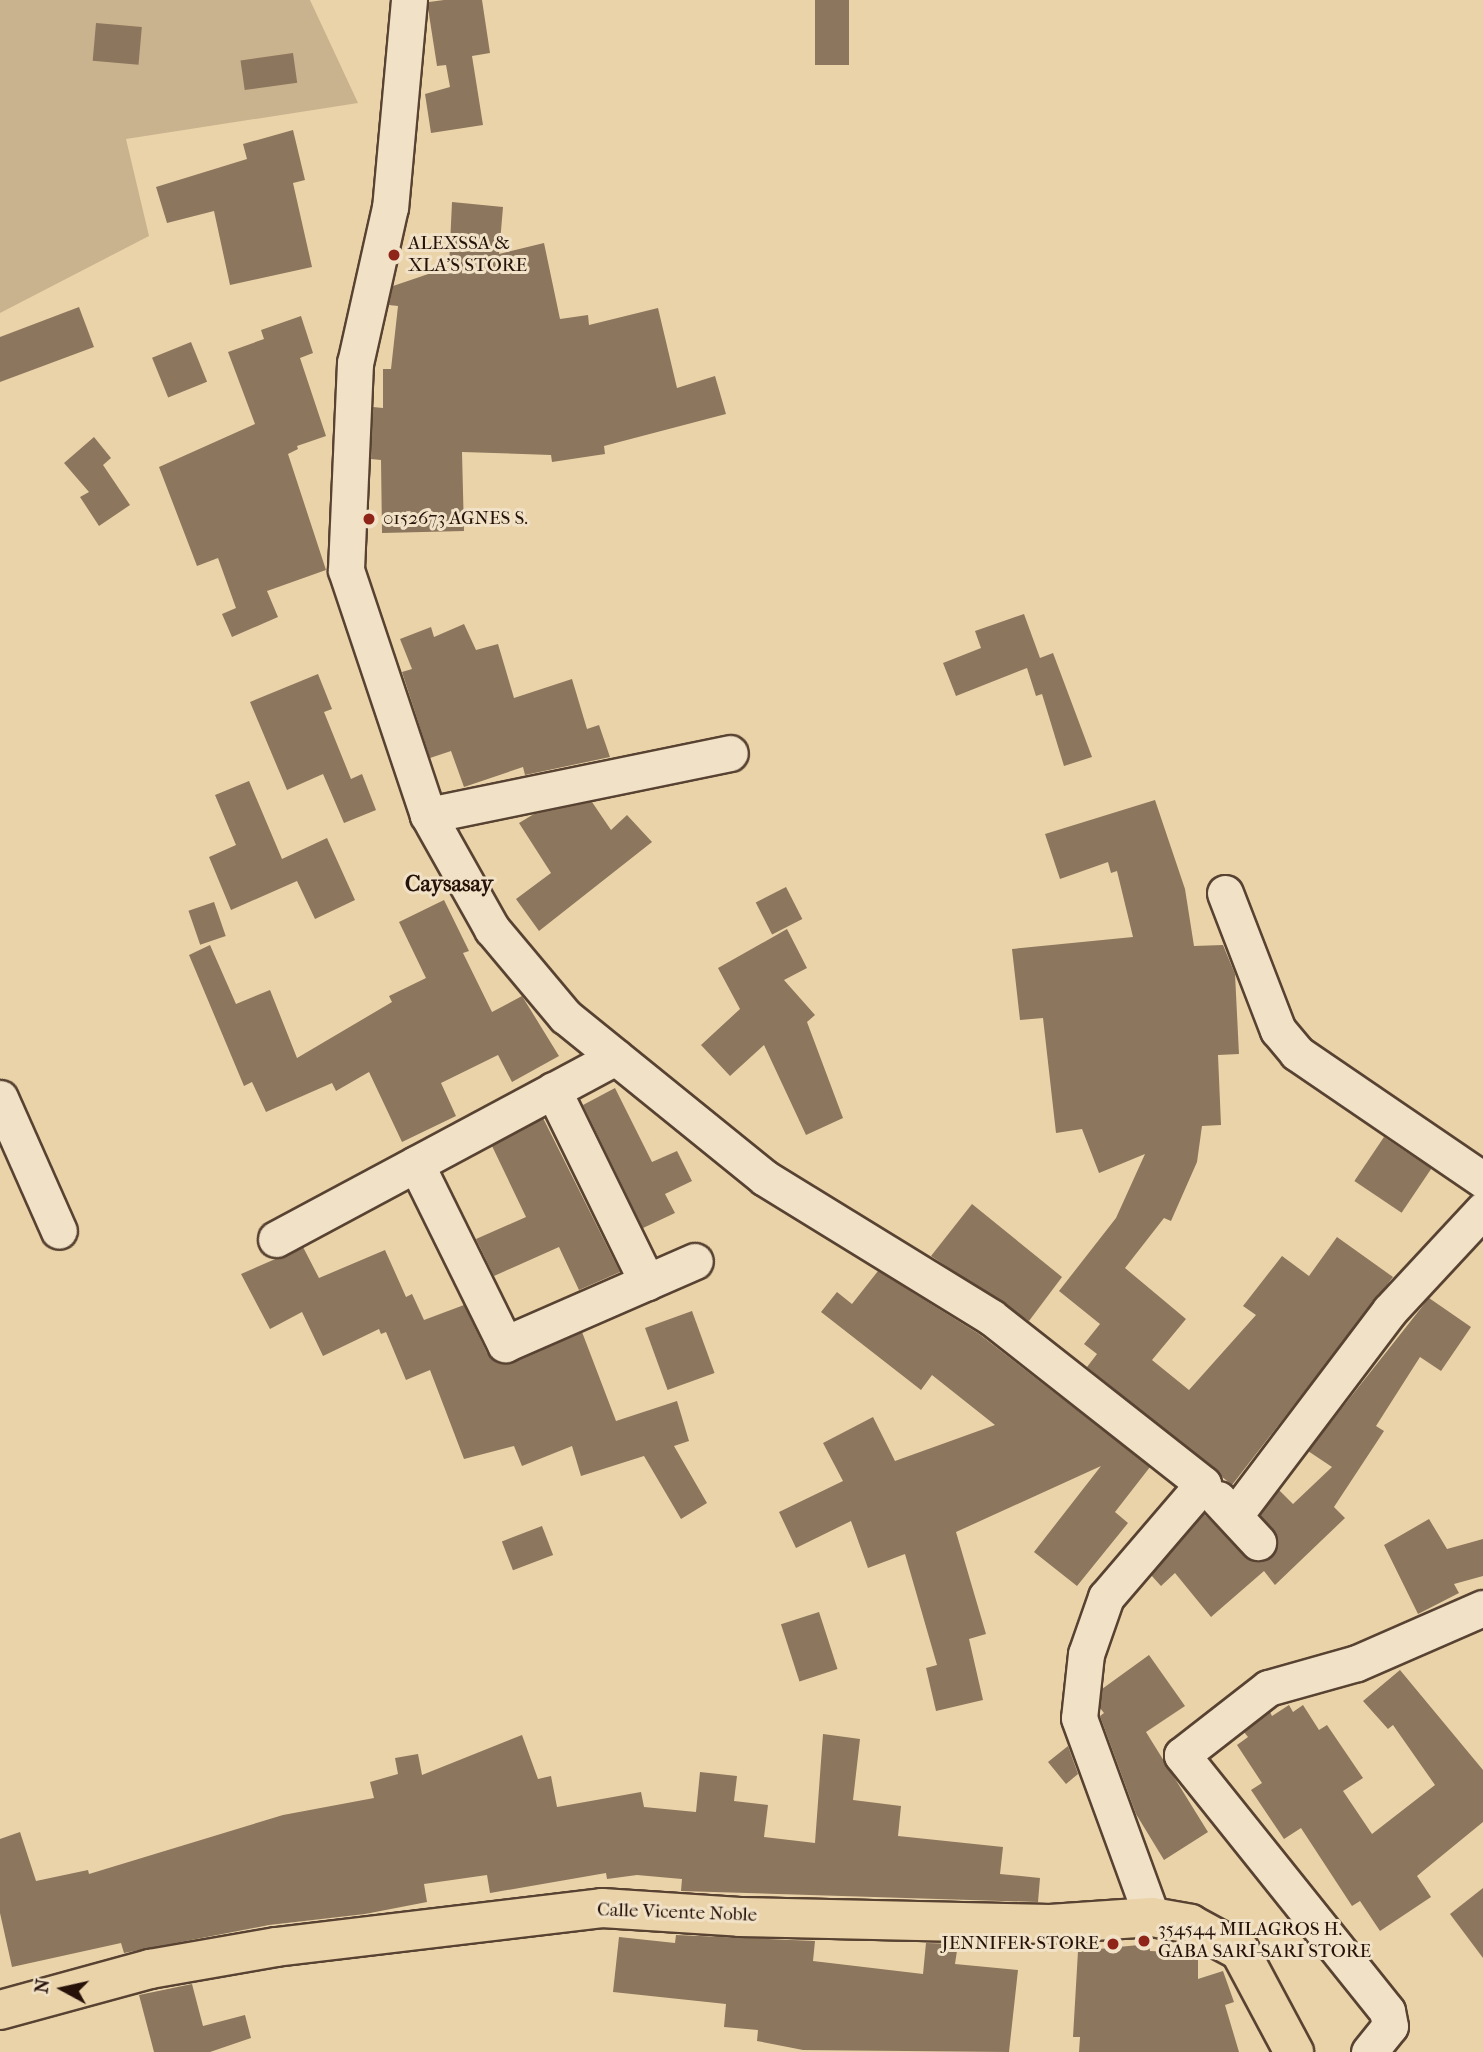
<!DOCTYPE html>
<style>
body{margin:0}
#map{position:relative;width:1483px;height:2052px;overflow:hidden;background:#ead3a9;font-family:"IM FELL French Canon",serif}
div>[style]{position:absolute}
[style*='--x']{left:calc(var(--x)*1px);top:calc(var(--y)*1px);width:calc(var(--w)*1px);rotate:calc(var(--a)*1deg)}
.green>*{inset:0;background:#c9b28e}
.building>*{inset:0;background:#8c765d;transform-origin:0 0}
.roads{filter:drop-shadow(2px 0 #584232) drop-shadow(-2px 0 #584232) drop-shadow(0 2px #584232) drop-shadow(0 -2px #584232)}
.minor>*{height:35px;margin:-17.5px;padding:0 17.5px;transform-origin:17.5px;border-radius:17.5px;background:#f1e2c7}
.major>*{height:38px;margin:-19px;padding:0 19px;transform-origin:19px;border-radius:19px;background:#ead3a9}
.dots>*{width:19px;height:19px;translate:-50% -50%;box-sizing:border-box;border:4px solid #f1e2c7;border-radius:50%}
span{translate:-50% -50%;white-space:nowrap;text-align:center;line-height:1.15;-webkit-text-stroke:6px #f1e2c7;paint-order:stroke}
.poi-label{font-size:19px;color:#27120a}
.left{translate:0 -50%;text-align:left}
.right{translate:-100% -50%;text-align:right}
.street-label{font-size:19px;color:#27120a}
.quarter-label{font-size:23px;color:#27120a;font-weight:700}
.north{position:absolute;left:28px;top:1954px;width:70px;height:70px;-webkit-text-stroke:5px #f1e2c7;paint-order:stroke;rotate:278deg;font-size:19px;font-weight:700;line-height:28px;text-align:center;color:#27120a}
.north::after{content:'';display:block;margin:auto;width:24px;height:32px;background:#27120a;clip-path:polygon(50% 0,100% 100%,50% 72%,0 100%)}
</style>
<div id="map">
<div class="green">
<div style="clip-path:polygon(0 0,310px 0,358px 103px,126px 139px,149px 236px,0 313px)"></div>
</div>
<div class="building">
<div style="clip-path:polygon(444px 0,482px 0,490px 53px,472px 56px,483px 125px,431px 133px,425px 94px,450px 87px,446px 65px,437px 66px,428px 8px,429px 2px)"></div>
<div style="left:815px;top:0;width:34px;height:65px"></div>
<div style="left:96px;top:23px;width:46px;height:38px;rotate:5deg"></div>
<div style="left:293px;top:53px;width:30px;height:53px;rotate:82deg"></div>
<div style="clip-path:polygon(293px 130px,305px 180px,293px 183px,312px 267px,230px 285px,214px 211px,167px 223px,156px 187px,247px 159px,243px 144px)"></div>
<div style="clip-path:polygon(452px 202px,503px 207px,499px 254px,544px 243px,560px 319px,588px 315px,589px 325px,658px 308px,677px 388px,715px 376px,726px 414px,604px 446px,605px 454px,552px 462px,551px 455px,462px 452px,464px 531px,382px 533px,381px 460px,371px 459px,373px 407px,383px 408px,383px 369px,391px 369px,398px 306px,389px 305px,393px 286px,449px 267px)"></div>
<div style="clip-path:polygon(79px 307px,94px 347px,0 382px,0 337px)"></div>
<div style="clip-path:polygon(301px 316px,313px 353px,300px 358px,326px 436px,297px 446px,298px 449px,288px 454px,326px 570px,267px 591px,278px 617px,232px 637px,222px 614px,236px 608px,218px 558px,197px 566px,159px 467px,255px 424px,228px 352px,264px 339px,261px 330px)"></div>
<div style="left:191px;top:342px;width:43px;height:42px;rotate:68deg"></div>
<div style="clip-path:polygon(94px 437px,111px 458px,103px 465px,130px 505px,99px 526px,80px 497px,89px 492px,64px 463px)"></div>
<div style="clip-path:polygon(1024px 614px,1040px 658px,1053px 653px,1092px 757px,1064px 766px,1042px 694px,1036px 696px,1027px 668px,956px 696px,943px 663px,981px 648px,975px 631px)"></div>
<div style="clip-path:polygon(464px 624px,476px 650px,498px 644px,514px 698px,572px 679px,587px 729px,599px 725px,610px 757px,525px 775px,523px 767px,464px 787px,451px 751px,430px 758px,402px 672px,412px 669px,400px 639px,431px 627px,434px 637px)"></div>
<div style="clip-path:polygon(318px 674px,332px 709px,324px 712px,351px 779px,362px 774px,376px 810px,344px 823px,323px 774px,287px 790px,250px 702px)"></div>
<div style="clip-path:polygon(249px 781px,282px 859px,327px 838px,355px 900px,315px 919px,297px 881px,231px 910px,209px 857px,236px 845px,215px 795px)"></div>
<div style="clip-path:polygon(1155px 800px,1185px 889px,1194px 946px,1223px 945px,1235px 974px,1239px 1054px,1218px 1055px,1221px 1125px,1202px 1126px,1197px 1162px,1171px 1221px,1164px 1218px,1125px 1268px,1186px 1319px,1152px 1360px,1189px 1390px,1256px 1315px,1243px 1306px,1282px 1256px,1309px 1276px,1337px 1237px,1393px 1277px,1232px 1485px,1087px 1367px,1097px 1354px,1084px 1344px,1100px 1324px,1059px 1291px,1116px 1218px,1145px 1154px,1099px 1173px,1082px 1129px,1056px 1133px,1043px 1018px,1020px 1020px,1012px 949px,1133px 937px,1117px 871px,1111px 873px,1108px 862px,1060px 879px,1045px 834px)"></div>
<div style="clip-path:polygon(592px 802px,611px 830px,627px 815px,652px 842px,539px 931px,516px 899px,551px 873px,519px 823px,534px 814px)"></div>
<div style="left:786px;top:887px;width:36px;height:34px;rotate:63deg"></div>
<div style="clip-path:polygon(444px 900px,469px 951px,463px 953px,492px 1012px,522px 996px,559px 1056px,512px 1082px,498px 1055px,441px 1083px,456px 1116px,402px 1142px,369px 1072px,336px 1091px,332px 1083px,266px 1112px,252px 1082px,244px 1086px,189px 955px,210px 945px,236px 1004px,270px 990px,297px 1058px,392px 1002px,389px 996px,426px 978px,399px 922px)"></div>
<div style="left:214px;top:902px;width:36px;height:27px;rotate:71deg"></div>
<div style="clip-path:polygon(787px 929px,807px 968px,784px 980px,815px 1015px,807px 1022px,843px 1118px,806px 1135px,764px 1045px,730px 1076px,701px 1045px,740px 1009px,718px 968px)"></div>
<div style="clip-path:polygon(615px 1088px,652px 1162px,677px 1151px,692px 1181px,665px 1194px,675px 1213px,643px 1228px,583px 1105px)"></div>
<div style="clip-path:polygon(543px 1118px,620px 1272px,579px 1290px,559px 1247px,494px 1276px,476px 1239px,526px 1217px,492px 1146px)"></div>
<div style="left:1384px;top:1137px;width:57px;height:53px;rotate:34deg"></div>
<div style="clip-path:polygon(972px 1204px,1062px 1277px,1029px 1321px,931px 1256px)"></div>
<div style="clip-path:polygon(303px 1247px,319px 1278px,385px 1250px,406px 1297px,412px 1294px,424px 1320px,464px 1305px,487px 1353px,502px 1364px,582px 1332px,616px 1421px,677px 1401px,689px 1441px,674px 1446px,707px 1503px,681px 1519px,644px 1456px,581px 1476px,572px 1446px,522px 1466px,514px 1446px,464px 1459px,430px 1370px,406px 1380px,386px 1332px,381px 1334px,379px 1329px,323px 1356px,302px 1312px,270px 1329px,241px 1274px)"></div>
<div style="clip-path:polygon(878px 1271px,979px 1334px,1150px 1467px,1115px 1512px,1128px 1523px,1077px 1586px,1034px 1552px,1101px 1466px,956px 1532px,986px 1634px,969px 1639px,983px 1700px,936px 1711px,926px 1668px,937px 1665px,905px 1554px,868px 1568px,851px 1521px,796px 1548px,779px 1512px,843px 1481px,823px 1443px,873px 1417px,895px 1461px,995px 1425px,932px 1375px,921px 1390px,821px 1312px,837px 1292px,852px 1304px)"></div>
<div style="clip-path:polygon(1429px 1298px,1471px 1327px,1441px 1371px,1420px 1357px,1376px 1426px,1384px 1431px,1334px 1507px,1345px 1518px,1275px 1585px,1264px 1571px,1211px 1617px,1175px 1573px,1161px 1586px,1151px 1575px,1204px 1514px,1251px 1561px,1272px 1556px,1277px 1537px,1260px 1515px,1279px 1490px,1293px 1504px,1332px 1467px,1308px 1451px)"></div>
<div style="left:692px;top:1311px;width:66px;height:50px;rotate:70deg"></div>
<div style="clip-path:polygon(1429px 1519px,1447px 1549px,1483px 1539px,1483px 1576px,1454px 1584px,1459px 1593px,1418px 1614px,1384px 1545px)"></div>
<div style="left:542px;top:1526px;width:31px;height:43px;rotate:69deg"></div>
<div style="left:819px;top:1612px;width:60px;height:40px;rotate:72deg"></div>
<div style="clip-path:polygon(1149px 1655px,1185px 1706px,1146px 1732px,1208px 1832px,1164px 1860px,1136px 1814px,1100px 1716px,1104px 1713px,1100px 1708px,1102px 1689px)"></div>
<div style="clip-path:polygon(1400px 1670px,1483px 1770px,1483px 1822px,1417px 1876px,1431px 1897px,1380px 1931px,1360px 1901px,1352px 1906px,1301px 1828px,1284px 1839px,1251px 1790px,1262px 1783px,1237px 1745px,1248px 1737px,1244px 1732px,1270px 1712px,1272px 1716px,1289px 1705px,1293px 1712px,1303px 1705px,1319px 1730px,1327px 1725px,1363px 1778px,1343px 1791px,1372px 1834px,1435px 1785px,1393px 1725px,1388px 1729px,1363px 1701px)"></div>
<div style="clip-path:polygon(823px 1734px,860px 1739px,853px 1800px,901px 1806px,898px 1836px,1003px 1847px,1000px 1874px,1040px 1878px,1038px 1902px,681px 1891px,682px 1879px,637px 1875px,607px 1879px,606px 1873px,490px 1893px,487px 1875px,424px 1884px,427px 1902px,365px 1914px,269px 1925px,124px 1953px,121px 1943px,12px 1967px,0 1913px,0 1839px,20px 1832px,36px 1881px,88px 1870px,89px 1874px,283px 1815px,374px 1798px,370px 1782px,398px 1774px,395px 1758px,418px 1754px,422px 1775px,522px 1735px,538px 1779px,551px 1776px,557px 1807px,641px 1792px,644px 1807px,696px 1812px,700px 1772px,737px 1776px,734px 1801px,768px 1805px,764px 1837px,815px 1843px)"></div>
<div style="clip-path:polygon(1068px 1746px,1078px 1774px,1066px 1784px,1048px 1762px)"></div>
<div style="clip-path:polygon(1483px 1888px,1483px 1958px,1450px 1914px)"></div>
<div style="clip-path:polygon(676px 1935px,815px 1941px,813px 1961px,923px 1974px,926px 1943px,958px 1944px,955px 1964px,1018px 1970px,1009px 2052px,803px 2050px,757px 2041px,758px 2030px,724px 2027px,726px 2004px,613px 1992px,619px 1937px,675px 1943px)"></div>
<div style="clip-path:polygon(1149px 1944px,1150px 1951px,1198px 1953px,1198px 1979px,1223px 1971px,1234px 2002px,1225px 2005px,1239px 2052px,1079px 2052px,1080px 2037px,1073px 2037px,1078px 1951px)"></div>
<div style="clip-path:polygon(192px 1984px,203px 2026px,245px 2015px,251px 2038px,210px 2052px,154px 2052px,139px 1995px)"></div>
</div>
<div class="roads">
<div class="minor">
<div style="--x:409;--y:0;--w:208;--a:95.2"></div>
<div style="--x:390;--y:207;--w:160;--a:102.6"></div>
<div style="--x:355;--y:363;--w:207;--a:92.5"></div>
<div style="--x:346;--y:570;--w:258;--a:71.5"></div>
<div style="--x:428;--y:815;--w:131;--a:60.7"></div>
<div style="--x:492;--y:929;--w:114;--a:50"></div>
<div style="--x:565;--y:1016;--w:257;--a:39"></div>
<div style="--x:765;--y:1178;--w:265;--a:31.6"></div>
<div style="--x:991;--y:1317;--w:270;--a:38.2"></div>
<div style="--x:1203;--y:1484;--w:149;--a:130.6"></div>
<div style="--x:1106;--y:1597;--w:60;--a:109.3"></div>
<div style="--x:1086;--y:1654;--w:64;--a:96.2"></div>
<div style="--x:1079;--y:1718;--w:212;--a:69.9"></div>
<div style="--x:428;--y:815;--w:308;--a:-11.6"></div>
<div style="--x:1225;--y:893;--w:147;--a:68.9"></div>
<div style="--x:1278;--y:1030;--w:30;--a:50"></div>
<div style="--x:1297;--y:1053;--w:225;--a:34.3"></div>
<div style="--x:553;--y:1090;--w:214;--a:63.9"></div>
<div style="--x:0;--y:1098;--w:145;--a:66.1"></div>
<div style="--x:416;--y:1164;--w:201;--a:63.7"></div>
<div style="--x:505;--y:1344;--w:207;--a:-23.6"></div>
<div style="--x:276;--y:1239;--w:385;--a:-28.2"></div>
<div style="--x:1218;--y:1499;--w:59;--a:47.1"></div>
<div style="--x:1235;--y:1515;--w:257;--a:-52.9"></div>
<div style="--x:1390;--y:1310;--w:137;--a:-47.1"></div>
<div style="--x:1369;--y:2052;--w:33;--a:-51"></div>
<div style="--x:1390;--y:2026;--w:15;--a:-101"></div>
<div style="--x:1387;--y:2011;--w:328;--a:-128.7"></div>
<div style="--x:1182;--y:1755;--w:109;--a:-37.9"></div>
<div style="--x:1268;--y:1688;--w:92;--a:-15.7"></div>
<div style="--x:1357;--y:1663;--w:137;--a:-23.6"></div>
</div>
<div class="major">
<div style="--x:0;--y:2010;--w:156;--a:-15.3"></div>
<div style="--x:150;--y:1969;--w:128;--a:-9.9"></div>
<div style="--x:276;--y:1947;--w:328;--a:-6.8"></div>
<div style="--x:602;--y:1908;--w:138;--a:3.7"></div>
<div style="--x:740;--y:1917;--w:310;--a:1.3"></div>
<div style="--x:1050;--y:1924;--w:102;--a:-3.9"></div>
<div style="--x:1152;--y:1917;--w:39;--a:10"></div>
<div style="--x:1190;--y:1924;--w:57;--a:28.4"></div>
<div style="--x:1240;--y:1951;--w:115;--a:61.9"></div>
</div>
</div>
<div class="dots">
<div style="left:394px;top:255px;background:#8f2418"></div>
<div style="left:369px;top:519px;background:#8f2418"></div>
<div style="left:1144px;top:1941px;background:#8f2418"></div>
<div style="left:1113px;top:1944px;background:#8f2418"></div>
</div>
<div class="poi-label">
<span class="left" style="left:408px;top:255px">ALEXSSA &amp;<br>XLA'S STORE</span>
<span class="left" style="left:383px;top:519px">0152673 AGNES S.</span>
<span class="left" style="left:1158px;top:1941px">354544 MILAGROS H.<br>GABA SARI-SARI STORE</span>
<span class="right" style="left:1099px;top:1944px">JENNIFER STORE</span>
</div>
<div class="street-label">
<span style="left:677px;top:1913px;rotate:2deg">Calle Vicente Noble</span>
</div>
<div class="quarter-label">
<span style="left:449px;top:884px">Caysasay</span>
</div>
<div class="north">N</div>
</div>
